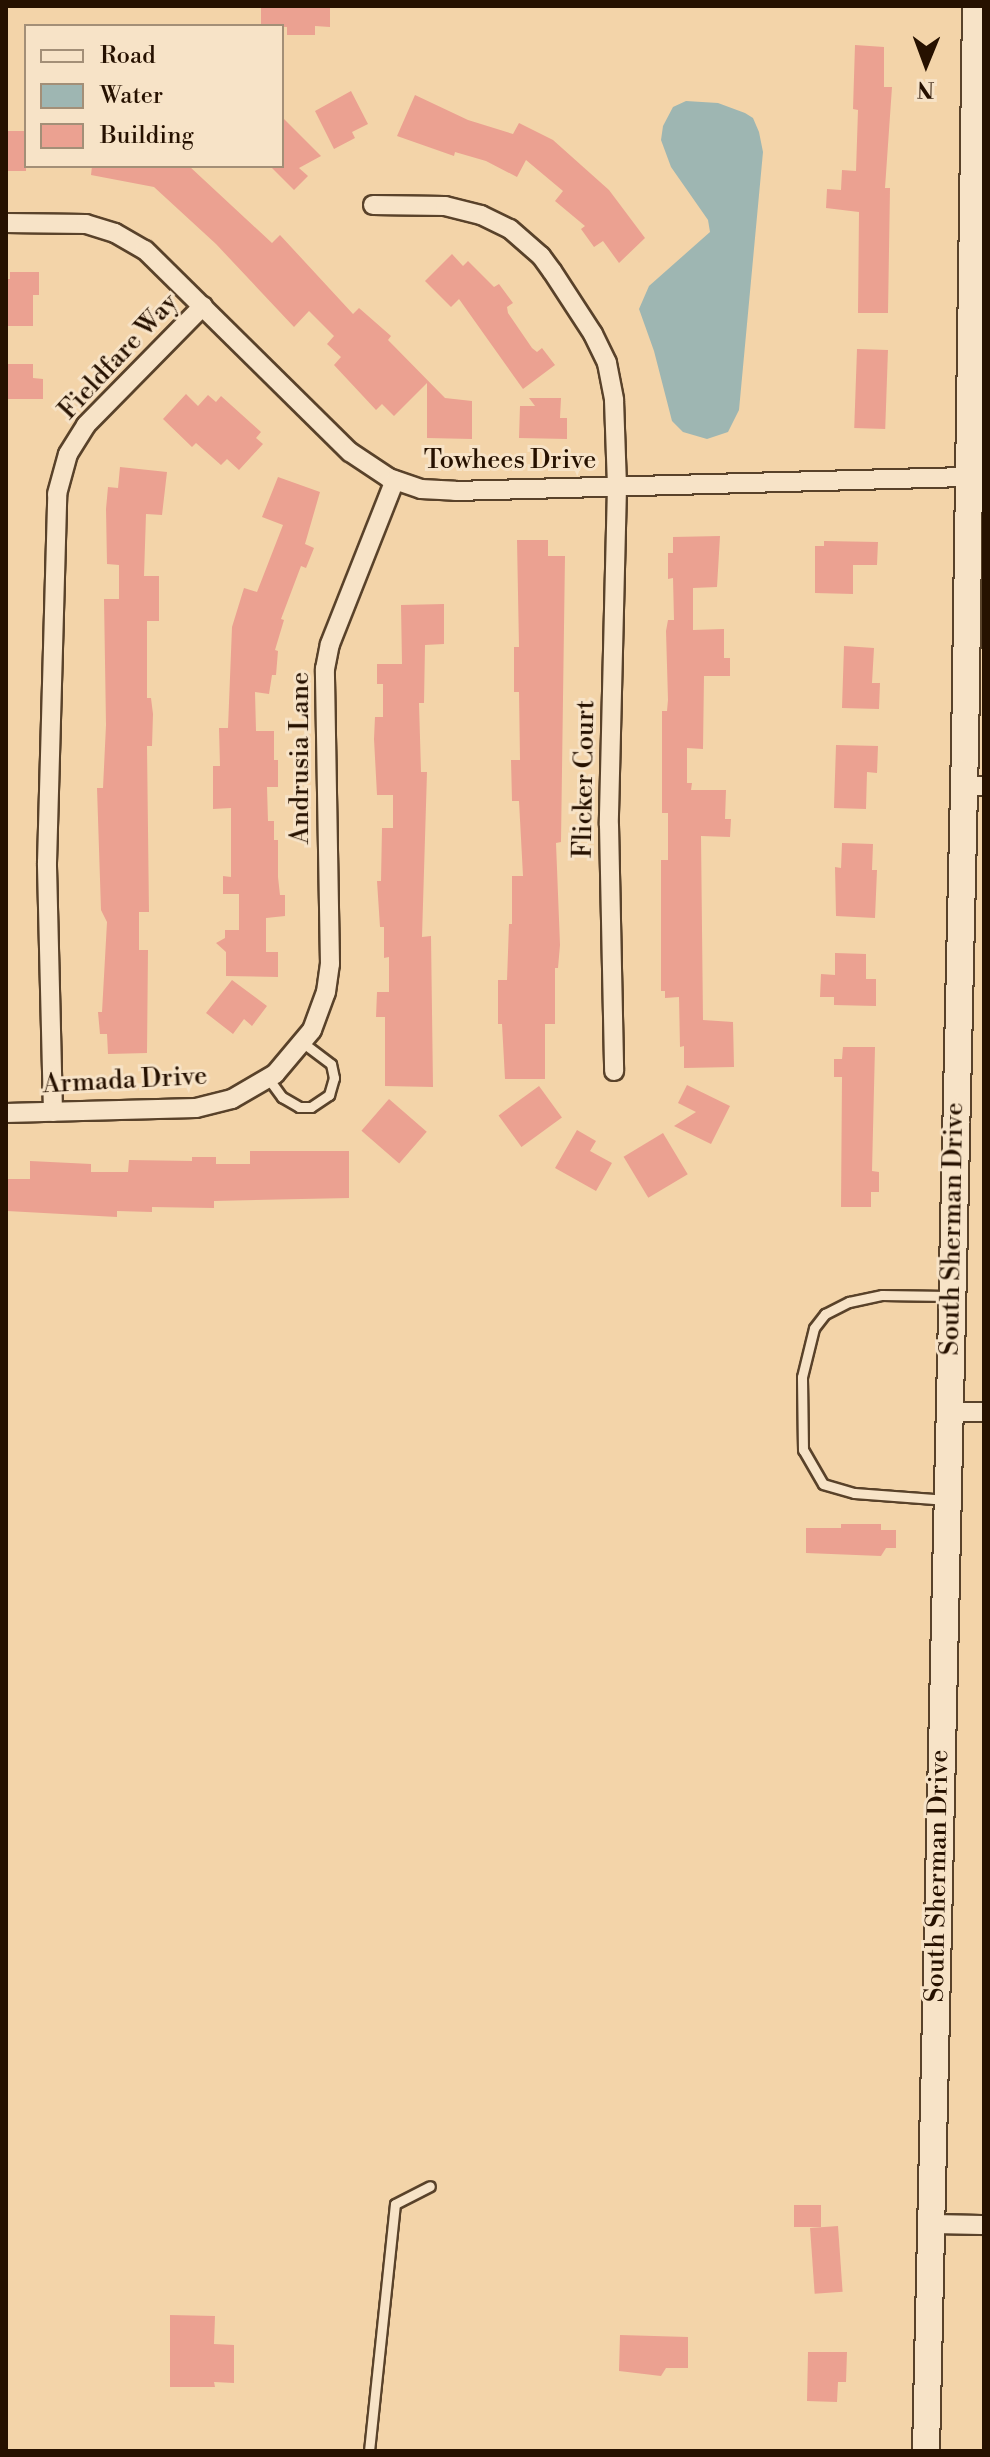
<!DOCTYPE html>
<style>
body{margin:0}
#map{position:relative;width:990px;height:2457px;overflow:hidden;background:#f3d4a9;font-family:"Libre Bodoni",serif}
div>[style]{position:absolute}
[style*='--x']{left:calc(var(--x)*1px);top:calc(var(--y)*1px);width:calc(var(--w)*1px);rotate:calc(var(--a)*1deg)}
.water>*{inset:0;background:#9eb6b2}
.building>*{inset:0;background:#eba191;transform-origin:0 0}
.roads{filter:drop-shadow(2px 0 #59422a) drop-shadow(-2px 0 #59422a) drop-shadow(0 2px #59422a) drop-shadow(0 -2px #59422a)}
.lane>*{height:9px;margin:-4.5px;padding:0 4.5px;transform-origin:4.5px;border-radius:4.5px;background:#f7e3c7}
.street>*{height:18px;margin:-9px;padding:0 9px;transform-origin:9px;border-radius:9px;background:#f7e3c7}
.secondary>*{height:26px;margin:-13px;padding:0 13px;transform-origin:13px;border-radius:13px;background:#f7e3c7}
span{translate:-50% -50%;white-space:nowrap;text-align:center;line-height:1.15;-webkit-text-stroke:6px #f7e3c7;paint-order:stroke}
.street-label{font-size:26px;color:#261100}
.frame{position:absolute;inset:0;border:8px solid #261100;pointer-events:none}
.legend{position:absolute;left:24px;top:24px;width:260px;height:144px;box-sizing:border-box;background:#f7e3c7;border:2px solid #a38f77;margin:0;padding:10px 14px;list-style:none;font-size:24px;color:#261100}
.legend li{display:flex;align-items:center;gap:16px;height:40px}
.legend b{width:40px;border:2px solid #a38f77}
.north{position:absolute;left:886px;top:24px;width:80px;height:80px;-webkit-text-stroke:6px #f7e3c7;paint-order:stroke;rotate:181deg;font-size:22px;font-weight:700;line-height:32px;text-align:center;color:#261100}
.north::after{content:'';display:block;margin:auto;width:28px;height:36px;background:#261100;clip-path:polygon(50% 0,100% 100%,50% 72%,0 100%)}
</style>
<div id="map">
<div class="water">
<div style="clip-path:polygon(686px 101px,718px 103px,745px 113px,753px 118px,759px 132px,763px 152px,739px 410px,728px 432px,707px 439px,683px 432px,672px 421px,654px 351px,639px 309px,649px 286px,710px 232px,708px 220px,671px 167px,661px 140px,663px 126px,673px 107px)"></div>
</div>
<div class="building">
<div style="clip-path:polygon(261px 6px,330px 6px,330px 27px,315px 26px,315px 35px,287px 35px,287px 27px,261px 26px)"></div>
<div style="clip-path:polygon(855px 45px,884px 47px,884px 87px,892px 87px,885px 188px,890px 188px,888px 313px,858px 313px,859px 212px,826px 208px,827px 189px,841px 190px,842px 170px,856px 171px,858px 110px,853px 109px)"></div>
<div style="clip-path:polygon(351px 91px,368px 124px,352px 132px,355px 138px,334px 149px,315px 111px)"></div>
<div style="clip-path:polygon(415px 95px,468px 120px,513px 134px,519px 123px,553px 140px,609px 190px,645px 238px,619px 263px,603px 241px,594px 247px,581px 229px,585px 226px,555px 201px,563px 191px,526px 160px,517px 177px,486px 161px,455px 152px,454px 156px,397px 136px)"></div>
<div style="clip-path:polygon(282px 117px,321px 156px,299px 168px,308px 176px,294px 190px,270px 166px,282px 166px)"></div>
<div style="left:26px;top:131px;width:40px;height:20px;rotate:90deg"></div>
<div style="clip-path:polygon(92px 166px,189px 166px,272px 243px,280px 235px,353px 314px,359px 308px,391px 336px,388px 340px,445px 398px,472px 401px,472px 439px,427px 438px,427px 383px,394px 416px,382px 404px,376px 410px,334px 365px,341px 357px,327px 344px,334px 336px,309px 311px,294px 327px,216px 244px,154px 187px,91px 175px)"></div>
<div style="clip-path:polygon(452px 254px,463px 266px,468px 261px,494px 287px,499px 284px,513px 303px,507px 307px,508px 313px,532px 348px,537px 352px,542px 348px,555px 365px,523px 389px,459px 299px,451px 307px,425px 281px)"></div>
<div style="clip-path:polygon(10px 272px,39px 272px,39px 295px,33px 295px,33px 326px,6px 326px,6px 279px,10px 279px)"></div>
<div style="left:857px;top:349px;width:31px;height:79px;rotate:2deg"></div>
<div style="clip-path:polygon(6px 364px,33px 364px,33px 378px,43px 379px,43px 399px,6px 399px)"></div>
<div style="clip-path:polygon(186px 394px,198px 406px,208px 395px,216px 402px,221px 396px,261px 432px,256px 438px,263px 444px,239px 470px,227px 459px,221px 465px,196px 443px,192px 447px,163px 419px)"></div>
<div style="clip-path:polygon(529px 398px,561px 398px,560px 418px,567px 418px,567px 439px,519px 438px,520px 406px,535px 406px)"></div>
<div style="clip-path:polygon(120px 467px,167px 472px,162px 515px,146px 514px,144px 576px,159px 576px,159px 621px,147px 621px,147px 698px,151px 698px,153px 714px,152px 746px,147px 746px,149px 912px,139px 912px,139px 950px,148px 950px,147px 1053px,108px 1054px,107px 1034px,100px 1034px,98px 1012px,102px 1012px,107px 922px,101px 910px,97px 788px,103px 788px,106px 725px,104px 599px,119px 599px,119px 565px,107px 564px,106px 509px,108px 487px,118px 488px)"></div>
<div style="clip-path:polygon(278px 477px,320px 492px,305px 544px,314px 548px,306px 568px,301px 566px,281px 619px,284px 620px,275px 650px,278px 651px,276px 675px,272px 675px,269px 694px,255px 692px,256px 731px,274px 731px,274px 760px,278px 760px,278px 787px,267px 787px,268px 821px,274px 821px,274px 840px,278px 840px,278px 877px,280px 895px,285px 895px,285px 916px,266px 918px,266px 952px,278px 952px,278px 977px,226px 976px,226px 952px,216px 943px,225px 938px,225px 930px,239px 930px,239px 894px,223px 894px,223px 876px,231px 877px,231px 808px,213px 809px,213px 766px,220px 766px,219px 728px,228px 728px,232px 627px,244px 588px,257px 592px,283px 525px,262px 517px)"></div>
<div style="clip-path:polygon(720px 536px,717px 587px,693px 588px,693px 630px,724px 629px,724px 658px,730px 658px,730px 676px,704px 676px,703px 749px,687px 748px,687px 783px,692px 783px,691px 790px,726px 790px,725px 819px,731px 819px,730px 837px,701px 836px,703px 1020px,733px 1022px,734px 1067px,684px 1068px,684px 1046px,680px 1047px,679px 997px,665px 998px,665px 991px,661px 991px,661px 860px,668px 860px,668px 813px,662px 813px,662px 711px,667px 711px,668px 700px,666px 631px,668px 620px,674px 620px,673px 578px,668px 579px,668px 553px,673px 553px,673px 537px)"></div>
<div style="clip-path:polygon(517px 540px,548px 540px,548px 556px,565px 556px,561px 842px,556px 843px,560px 945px,558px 968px,555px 968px,555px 1024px,545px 1024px,545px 1079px,505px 1079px,502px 1024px,498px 1024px,498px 980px,507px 980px,509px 924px,512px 924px,512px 876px,523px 876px,519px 801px,512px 801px,511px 760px,520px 760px,519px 692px,514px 692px,514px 647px,519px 647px)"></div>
<div style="clip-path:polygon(824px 541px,878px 542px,877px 565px,853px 565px,853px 594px,815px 593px,815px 546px,824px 546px)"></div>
<div style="clip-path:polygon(444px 604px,444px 644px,425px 645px,424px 703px,419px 703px,421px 772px,427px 772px,422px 937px,431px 936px,433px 1087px,385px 1086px,385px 1017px,376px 1017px,377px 992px,389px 992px,389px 957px,384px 958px,384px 927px,380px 927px,377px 881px,381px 881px,382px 828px,393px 828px,393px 795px,377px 795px,374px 739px,375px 717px,383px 717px,383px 684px,377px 684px,377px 664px,402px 664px,401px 605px)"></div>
<div style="clip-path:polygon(844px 646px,874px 648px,872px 683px,880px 683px,879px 709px,842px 708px)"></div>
<div style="clip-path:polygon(836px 745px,878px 746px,877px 773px,867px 772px,866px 809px,834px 808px)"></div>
<div style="clip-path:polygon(842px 843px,873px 844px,872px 870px,877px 870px,875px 918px,836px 916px,835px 867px,841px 868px)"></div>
<div style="clip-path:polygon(835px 953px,866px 954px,866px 979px,876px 979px,876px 1006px,834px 1005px,834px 997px,820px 997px,821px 974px,835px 975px)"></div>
<div style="clip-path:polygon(232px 980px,267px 1006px,252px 1026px,244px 1019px,233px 1034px,206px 1013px)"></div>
<div style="clip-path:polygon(843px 1047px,875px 1047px,872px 1171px,879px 1172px,879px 1192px,871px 1192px,871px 1207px,841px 1207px,842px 1077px,834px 1077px,834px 1059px,842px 1059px)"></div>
<div style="clip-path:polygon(687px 1085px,730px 1106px,711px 1144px,674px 1126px,696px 1112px,678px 1103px)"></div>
<div style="left:539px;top:1086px;width:39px;height:50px;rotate:54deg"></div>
<div style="left:389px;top:1099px;width:50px;height:42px;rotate:41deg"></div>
<div style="clip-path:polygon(577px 1130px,596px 1141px,590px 1151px,612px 1163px,596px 1191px,555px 1168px)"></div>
<div style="left:663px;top:1133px;width:48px;height:46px;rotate:59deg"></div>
<div style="clip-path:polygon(250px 1151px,349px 1151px,349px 1198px,214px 1201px,214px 1208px,152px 1207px,152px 1212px,117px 1211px,117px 1217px,7px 1211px,8px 1179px,30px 1179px,30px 1161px,91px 1164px,91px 1172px,128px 1172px,129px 1160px,192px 1161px,192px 1157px,216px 1157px,216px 1164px,250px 1164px)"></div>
<div style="clip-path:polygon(841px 1524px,881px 1524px,881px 1530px,896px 1530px,896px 1548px,886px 1548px,881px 1556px,806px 1553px,806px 1528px,841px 1528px)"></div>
<div style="left:794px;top:2205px;width:27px;height:22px"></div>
<div style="left:838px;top:2226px;width:66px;height:28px;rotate:86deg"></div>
<div style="clip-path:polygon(170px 2315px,215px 2316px,214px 2344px,234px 2345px,234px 2383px,214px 2382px,215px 2387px,170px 2387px)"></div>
<div style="clip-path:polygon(620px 2335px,688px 2337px,688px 2368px,666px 2368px,661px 2376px,619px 2371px)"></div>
<div style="clip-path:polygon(808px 2352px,847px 2352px,846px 2382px,838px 2382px,837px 2402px,807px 2401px)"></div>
</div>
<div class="roads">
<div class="lane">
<div style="--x:268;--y:1078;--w:24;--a:54"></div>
<div style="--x:282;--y:1097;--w:20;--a:30"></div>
<div style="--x:299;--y:1107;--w:12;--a:0"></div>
<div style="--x:311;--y:1107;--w:22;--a:-34"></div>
<div style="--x:329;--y:1095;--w:18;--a:-74"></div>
<div style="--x:334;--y:1078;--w:14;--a:-102"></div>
<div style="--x:331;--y:1064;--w:35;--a:-143"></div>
<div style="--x:947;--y:1500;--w:93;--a:-175.7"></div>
<div style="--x:854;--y:1493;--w:32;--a:-164"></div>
<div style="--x:823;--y:1484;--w:39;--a:-120"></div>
<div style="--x:803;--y:1450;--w:73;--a:-90.8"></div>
<div style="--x:802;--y:1377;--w:50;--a:-76.2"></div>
<div style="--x:814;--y:1328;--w:18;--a:-52"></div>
<div style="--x:825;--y:1314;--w:27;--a:-27"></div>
<div style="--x:849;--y:1302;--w:34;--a:-12"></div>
<div style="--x:882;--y:1295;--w:66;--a:0.9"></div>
<div style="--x:369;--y:2451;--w:248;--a:-84"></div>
<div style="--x:395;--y:2204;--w:39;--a:-27"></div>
</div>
<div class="street">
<div style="--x:373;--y:205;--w:72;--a:0.8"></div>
<div style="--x:445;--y:206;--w:37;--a:14"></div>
<div style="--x:481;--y:215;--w:32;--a:26"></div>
<div style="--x:510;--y:229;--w:41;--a:41.1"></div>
<div style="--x:541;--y:256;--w:19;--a:54"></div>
<div style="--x:552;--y:271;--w:75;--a:56.9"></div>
<div style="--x:593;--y:334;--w:32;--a:64"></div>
<div style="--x:607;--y:363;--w:38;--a:79"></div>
<div style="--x:614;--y:400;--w:87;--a:88"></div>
<div style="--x:617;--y:487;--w:338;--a:91.4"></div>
<div style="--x:609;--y:825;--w:246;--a:88.8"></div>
<div style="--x:6;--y:223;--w:80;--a:0.7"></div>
<div style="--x:86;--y:224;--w:30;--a:17"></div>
<div style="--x:115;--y:233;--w:34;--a:30"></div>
<div style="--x:145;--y:250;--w:288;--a:44.6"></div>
<div style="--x:350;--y:452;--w:47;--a:33.7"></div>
<div style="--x:389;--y:478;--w:34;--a:19"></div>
<div style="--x:421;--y:489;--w:34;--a:3"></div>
<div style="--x:455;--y:491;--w:512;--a:-1.57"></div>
<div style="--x:963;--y:786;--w:21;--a:0"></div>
<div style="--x:53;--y:1112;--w:249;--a:-91.4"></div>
<div style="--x:47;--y:863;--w:369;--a:-88.4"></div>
<div style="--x:57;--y:494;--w:41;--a:-74.6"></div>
<div style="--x:68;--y:454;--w:34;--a:-58"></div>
<div style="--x:86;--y:425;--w:167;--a:-45.5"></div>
<div style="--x:6;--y:1113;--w:190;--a:-1.5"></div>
<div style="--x:196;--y:1108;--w:37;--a:-14"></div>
<div style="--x:232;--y:1099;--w:50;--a:-30.2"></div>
<div style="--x:275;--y:1074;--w:57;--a:-49.9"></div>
<div style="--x:312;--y:1030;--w:40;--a:-69.8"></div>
<div style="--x:326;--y:992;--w:28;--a:-82"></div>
<div style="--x:330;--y:964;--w:295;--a:-91"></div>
<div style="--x:325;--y:669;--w:25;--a:-79"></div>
<div style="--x:330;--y:644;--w:176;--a:-68.4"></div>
<div style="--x:950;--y:1412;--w:34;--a:0"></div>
<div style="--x:931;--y:2224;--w:53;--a:1.1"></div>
</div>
<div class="secondary">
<div style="--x:926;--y:2451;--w:1702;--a:-88.69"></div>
<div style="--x:965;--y:749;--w:743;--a:-89.15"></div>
</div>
</div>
<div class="street-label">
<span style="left:119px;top:357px;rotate:-47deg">Fieldfare Way</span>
<span style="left:510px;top:461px">Towhees Drive</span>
<span style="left:301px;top:758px;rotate:-90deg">Andrusia Lane</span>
<span style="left:585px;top:779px;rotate:-89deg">Flicker Court</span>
<span style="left:125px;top:1081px;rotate:-3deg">Armada Drive</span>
<span style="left:953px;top:1229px;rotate:-89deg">South Sherman Drive</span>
<span style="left:938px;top:1876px;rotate:-89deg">South Sherman Drive</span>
</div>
<div class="frame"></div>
<ul class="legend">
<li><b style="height:10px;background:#f7e3c7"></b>Road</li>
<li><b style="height:22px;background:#9eb6b2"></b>Water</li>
<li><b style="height:22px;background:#eba191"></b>Building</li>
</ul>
<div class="north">N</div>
</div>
